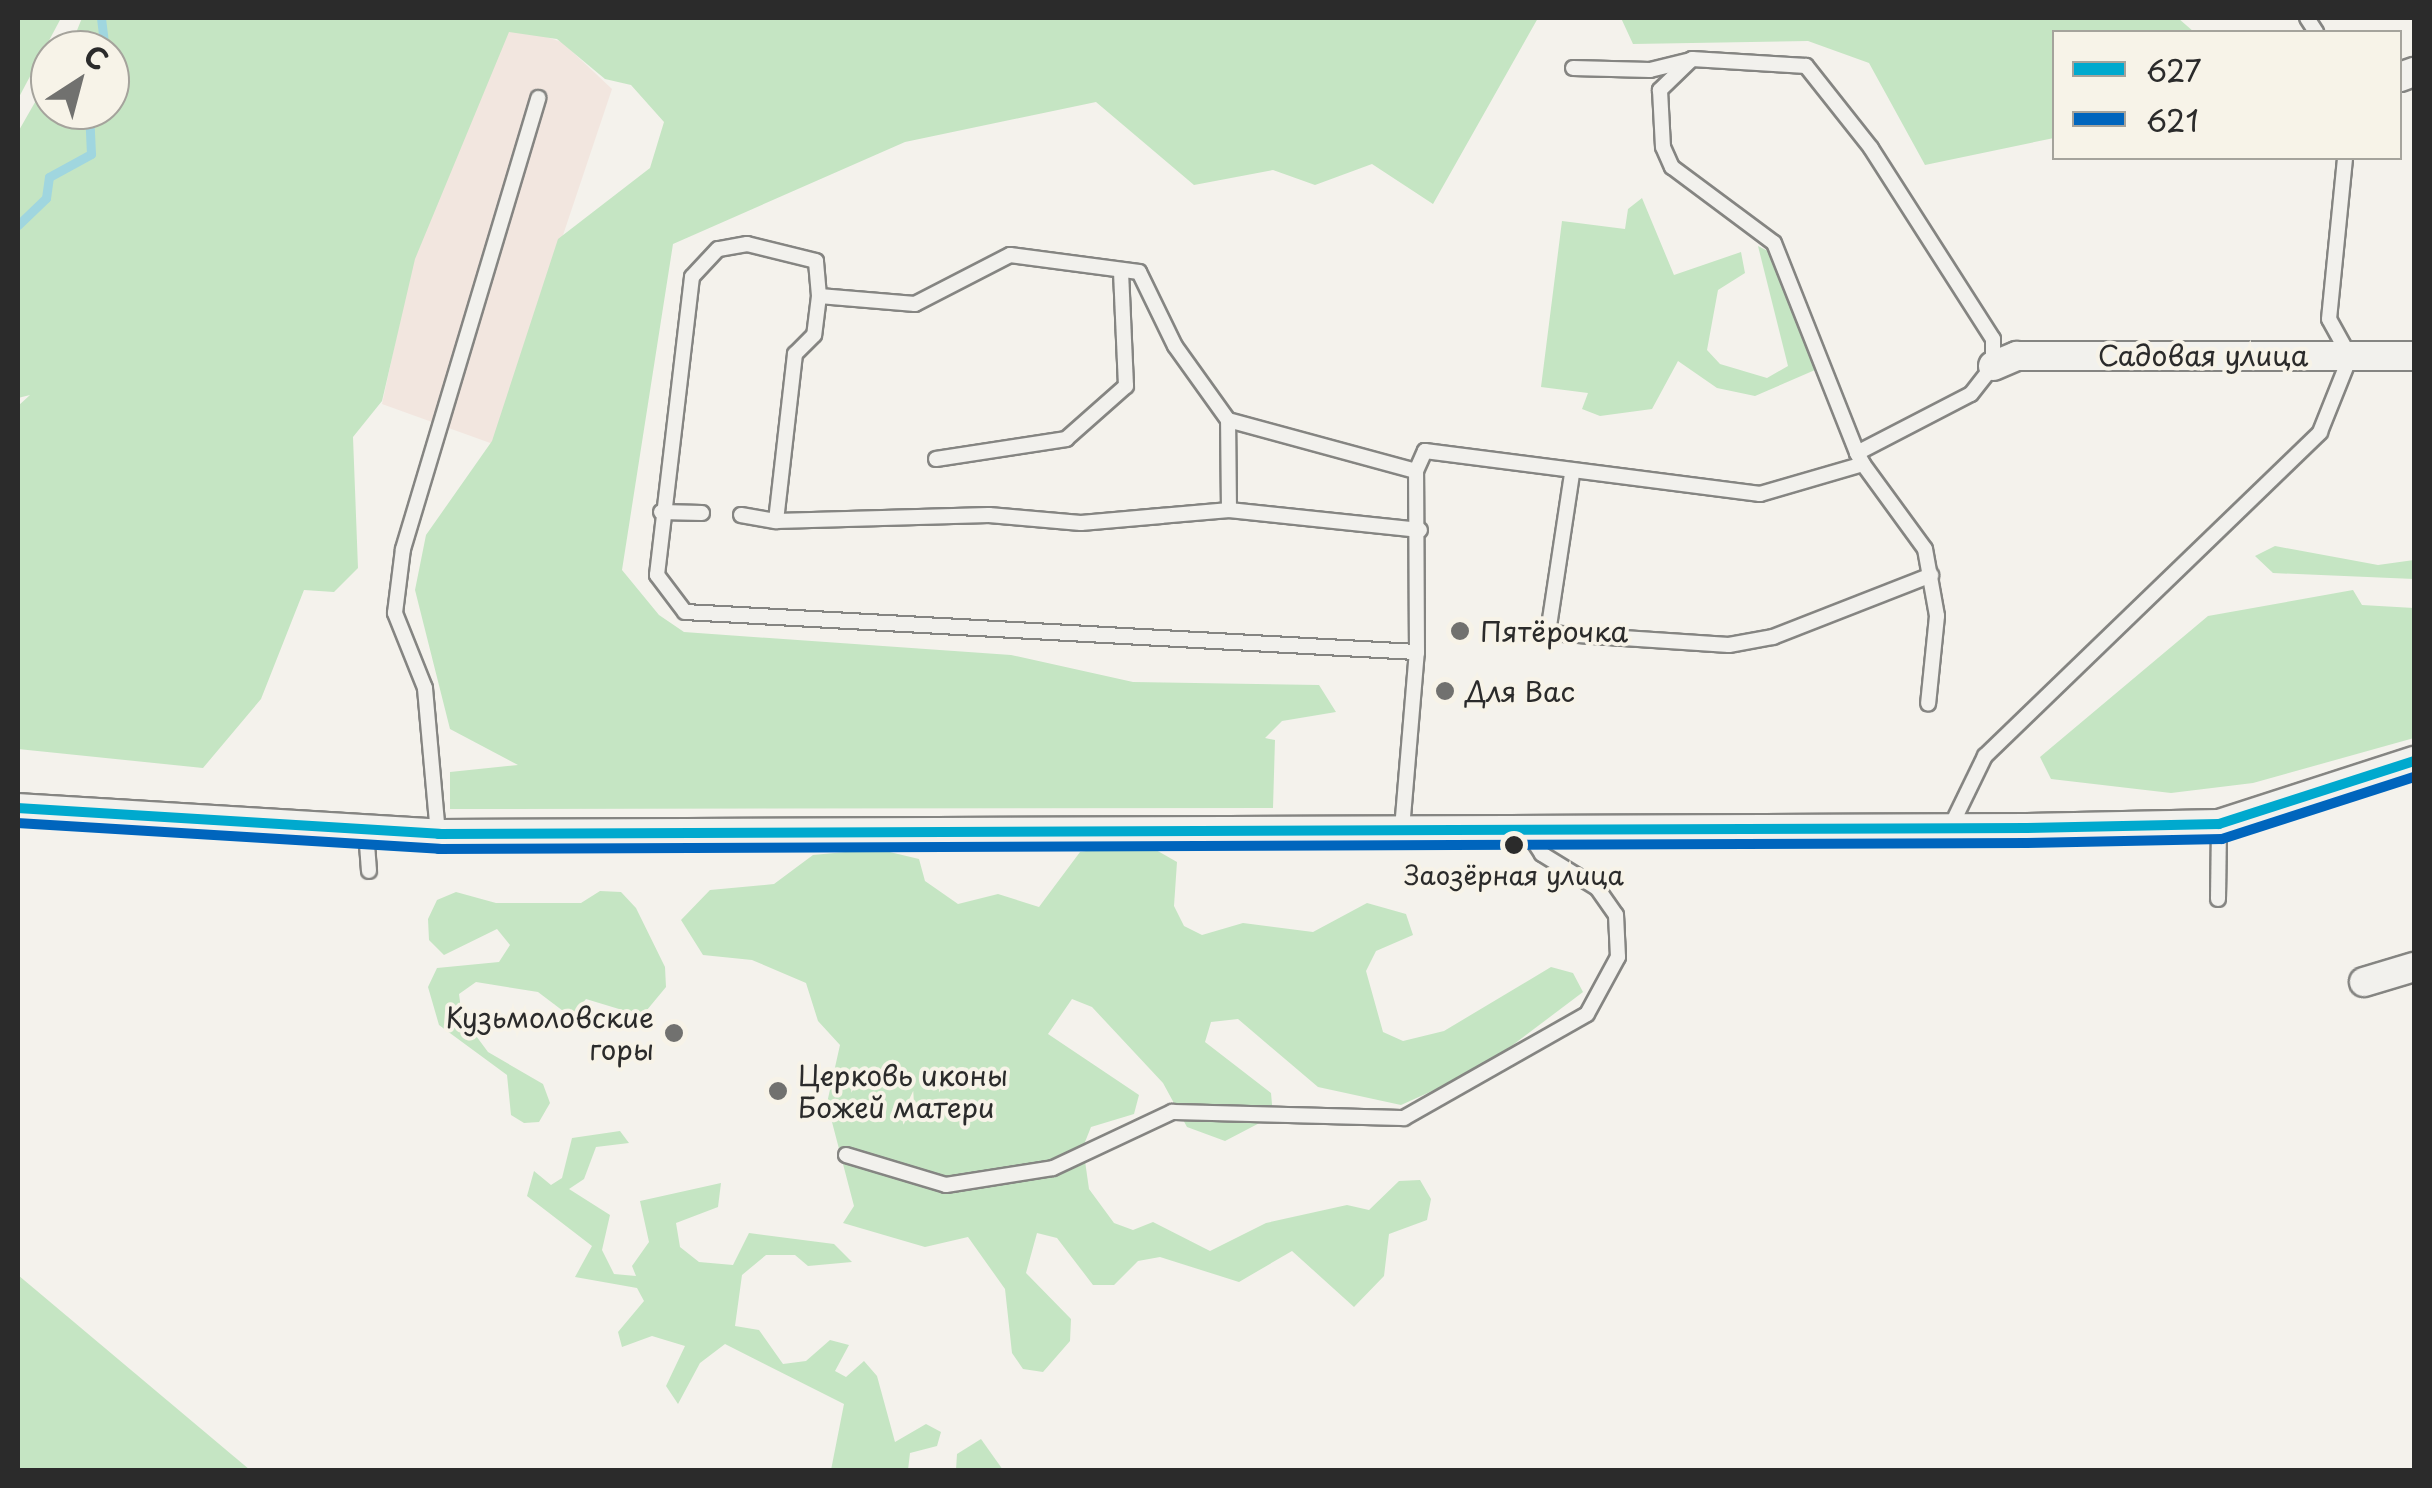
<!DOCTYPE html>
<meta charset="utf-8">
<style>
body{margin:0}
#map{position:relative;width:2432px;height:1488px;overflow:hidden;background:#f4f2ec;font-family:"Playpen Sans",sans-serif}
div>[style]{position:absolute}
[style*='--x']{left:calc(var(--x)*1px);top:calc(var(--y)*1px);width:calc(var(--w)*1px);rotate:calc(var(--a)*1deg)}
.built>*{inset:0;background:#f2e6df}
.green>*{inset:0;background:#c5e5c3}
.stream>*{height:9px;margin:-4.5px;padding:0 4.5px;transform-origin:4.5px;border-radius:4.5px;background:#a0d6df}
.roads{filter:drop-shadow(2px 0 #858582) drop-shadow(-2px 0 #858582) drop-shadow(0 2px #858582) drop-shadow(0 -2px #858582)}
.lane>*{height:14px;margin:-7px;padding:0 7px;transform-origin:7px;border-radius:7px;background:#f2f1ed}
.street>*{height:28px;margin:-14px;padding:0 14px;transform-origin:14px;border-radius:14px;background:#f2f1ed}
.bus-1>*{height:10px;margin:-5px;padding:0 5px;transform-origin:5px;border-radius:5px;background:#00a9ce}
.bus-2>*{height:10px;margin:-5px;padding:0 5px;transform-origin:5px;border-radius:5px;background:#0065bd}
.dots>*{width:28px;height:28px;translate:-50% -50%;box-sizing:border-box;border:5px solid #f7f3e8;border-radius:50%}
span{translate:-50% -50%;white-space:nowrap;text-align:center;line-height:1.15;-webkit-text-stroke:8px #f7f3e8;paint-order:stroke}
.bus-label{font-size:26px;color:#2b2b2b}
.street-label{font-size:28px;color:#2b2b2b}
.poi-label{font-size:28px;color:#2b2b2b}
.left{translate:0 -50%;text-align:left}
.right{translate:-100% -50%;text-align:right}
.frame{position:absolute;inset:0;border:20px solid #2b2b2b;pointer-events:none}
.legend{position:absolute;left:2052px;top:30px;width:350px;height:130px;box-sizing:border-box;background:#f7f3e8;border:2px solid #a5a39c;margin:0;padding:12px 18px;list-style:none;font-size:30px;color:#2b2b2b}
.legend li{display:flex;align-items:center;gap:20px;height:50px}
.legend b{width:50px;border:2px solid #a5a39c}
.north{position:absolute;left:30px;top:30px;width:100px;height:100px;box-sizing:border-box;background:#f7f3e8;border:2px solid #a5a39c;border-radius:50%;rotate:36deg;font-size:28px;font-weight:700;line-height:40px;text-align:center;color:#2b2b2b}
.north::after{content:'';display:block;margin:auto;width:35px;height:45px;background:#71716f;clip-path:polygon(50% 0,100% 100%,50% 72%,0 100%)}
</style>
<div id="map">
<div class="built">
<div style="clip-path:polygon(509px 25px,562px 42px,612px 89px,493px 444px,382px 404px,414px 255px)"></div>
</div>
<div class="green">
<div style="clip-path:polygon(18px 18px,61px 18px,18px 99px)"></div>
<div style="clip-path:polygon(82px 18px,1538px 18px,1433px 204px,1372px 164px,1315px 185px,1273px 170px,1194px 185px,1096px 102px,905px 142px,673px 244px,622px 570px,659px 615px,684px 632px,1011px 655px,1133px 682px,1319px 685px,1336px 712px,1282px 721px,1265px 738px,1275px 740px,1273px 808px,450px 809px,450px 772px,518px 765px,450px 729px,415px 590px,426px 535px,492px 441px,558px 239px,650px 168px,664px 122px,631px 85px,605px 79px,557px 39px,509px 32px,415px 259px,382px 401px,353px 437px,358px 568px,334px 592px,304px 590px,261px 699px,203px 768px,18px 749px,18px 406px,30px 395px,18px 398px,18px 132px,50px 76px,50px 110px,110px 110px,110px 50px,69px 50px)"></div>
<div style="clip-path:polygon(1621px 18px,2178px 18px,2194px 32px,2054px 32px,2054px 138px,1925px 165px,1869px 63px,1808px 41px,1633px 44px)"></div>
<div style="clip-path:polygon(1642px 198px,1674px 275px,1741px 252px,1745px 273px,1718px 290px,1707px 350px,1720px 364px,1767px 378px,1788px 366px,1758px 246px,1770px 252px,1815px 370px,1755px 396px,1717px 388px,1678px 361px,1652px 409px,1600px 416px,1582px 409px,1588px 393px,1541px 387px,1562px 221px,1625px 229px,1628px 209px)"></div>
<div style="clip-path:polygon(2275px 546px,2378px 565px,2414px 560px,2414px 579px,2273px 573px,2255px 556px)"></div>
<div style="clip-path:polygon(2353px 590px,2362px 605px,2414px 608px,2414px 738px,2253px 783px,2171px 793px,2051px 779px,2040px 757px,2208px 616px)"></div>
<div style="clip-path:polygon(1142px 842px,1177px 862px,1174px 906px,1184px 926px,1202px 935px,1243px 923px,1313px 932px,1367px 903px,1406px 914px,1413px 935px,1376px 951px,1366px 971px,1383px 1032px,1403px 1041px,1444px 1031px,1551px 967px,1573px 973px,1583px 992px,1481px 1069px,1401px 1105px,1318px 1087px,1238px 1019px,1211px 1022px,1205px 1042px,1271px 1093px,1273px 1116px,1225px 1141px,1187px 1127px,1163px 1083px,1092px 1007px,1072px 999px,1048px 1034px,1139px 1095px,1134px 1114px,1091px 1127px,1083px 1147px,1089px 1189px,1114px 1223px,1133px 1230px,1153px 1222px,1210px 1251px,1266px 1223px,1347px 1205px,1369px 1210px,1399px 1181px,1420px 1180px,1431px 1199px,1427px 1220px,1389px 1234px,1384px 1276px,1354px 1307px,1292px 1251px,1239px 1282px,1160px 1257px,1138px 1261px,1114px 1285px,1093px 1285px,1057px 1238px,1037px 1233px,1026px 1273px,1071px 1319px,1070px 1341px,1043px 1372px,1023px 1369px,1012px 1353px,1005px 1289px,968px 1237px,925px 1247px,843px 1223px,854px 1206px,827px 1103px,840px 1045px,818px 1021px,806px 983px,752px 960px,703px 955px,681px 920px,710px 890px,774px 884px,813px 855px,877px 849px,919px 859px,925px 881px,958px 904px,998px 894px,1039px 907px,1080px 852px)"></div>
<div style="clip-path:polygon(600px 891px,621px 892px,636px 908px,665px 967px,666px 987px,642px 1016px,586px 999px,571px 1017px,538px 992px,476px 982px,459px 994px,462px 1017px,488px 1052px,543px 1084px,550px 1103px,539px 1122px,524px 1123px,511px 1115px,507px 1075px,439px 1025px,428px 987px,437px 968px,499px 962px,510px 945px,497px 929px,444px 955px,429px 940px,428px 919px,437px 900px,456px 892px,496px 903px,581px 903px)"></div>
<div style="clip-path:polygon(620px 1131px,629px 1143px,596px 1147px,584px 1179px,569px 1189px,610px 1215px,602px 1250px,614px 1274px,636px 1276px,632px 1266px,649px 1242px,640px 1201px,721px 1183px,718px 1207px,676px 1223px,680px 1247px,699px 1262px,733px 1265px,749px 1233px,834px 1244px,852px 1262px,808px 1266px,795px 1255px,766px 1255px,742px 1275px,735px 1326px,759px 1330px,783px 1364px,806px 1361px,830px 1340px,849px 1345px,835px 1371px,846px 1377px,864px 1361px,877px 1376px,895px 1442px,926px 1424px,941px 1432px,937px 1446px,910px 1453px,908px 1470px,831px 1470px,844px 1404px,725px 1344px,700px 1363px,678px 1404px,666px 1386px,685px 1346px,652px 1336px,622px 1347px,618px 1332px,644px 1301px,637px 1288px,575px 1277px,592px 1246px,527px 1196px,534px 1171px,551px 1185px,562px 1178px,572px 1138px)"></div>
<div style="clip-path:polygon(18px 1275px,250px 1470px,18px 1470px)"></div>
<div style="clip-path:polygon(981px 1439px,1003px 1470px,956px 1470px,957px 1454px)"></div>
</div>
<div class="stream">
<div style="--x:101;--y:18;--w:32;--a:83"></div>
<div style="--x:18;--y:225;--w:39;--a:-44"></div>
<div style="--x:46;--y:198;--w:21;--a:-82"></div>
<div style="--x:49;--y:177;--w:48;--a:-28.7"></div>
<div style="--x:91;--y:154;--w:44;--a:-92.6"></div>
</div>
<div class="roads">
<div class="lane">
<div style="--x:2307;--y:18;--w:17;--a:57"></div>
<div style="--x:1573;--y:68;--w:77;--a:1.5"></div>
<div style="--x:1650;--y:70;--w:42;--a:-13.7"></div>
<div style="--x:819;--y:296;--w:35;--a:-95"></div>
<div style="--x:816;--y:261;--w:71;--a:-166.2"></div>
<div style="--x:747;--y:244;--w:29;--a:170"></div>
<div style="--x:718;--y:249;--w:38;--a:133"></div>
<div style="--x:692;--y:277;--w:300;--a:96.7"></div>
<div style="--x:657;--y:575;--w:46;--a:52.9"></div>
<div style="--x:685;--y:612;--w:733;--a:3.13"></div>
<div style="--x:1228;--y:420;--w:195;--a:15.2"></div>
<div style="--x:1857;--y:453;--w:128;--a:-27.4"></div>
<div style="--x:1971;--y:394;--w:36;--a:-52"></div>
<div style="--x:1993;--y:366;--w:27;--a:-90"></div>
<div style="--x:1993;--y:339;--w:227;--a:-122.6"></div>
<div style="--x:1871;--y:148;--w:105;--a:-128.4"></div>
<div style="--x:1806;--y:66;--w:114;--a:-176.5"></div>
<div style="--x:1692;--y:59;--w:45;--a:135.9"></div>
<div style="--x:1660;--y:90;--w:57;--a:87"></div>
<div style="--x:1663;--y:147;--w:22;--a:66"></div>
<div style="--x:1672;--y:167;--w:127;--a:36.7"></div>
<div style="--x:1774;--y:243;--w:226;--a:68.4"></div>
<div style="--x:1857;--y:453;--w:13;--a:61"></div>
<div style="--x:936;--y:459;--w:132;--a:-8.7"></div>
<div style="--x:1066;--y:439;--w:80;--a:-41.5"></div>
<div style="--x:1126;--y:386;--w:113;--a:-92.5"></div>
<div style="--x:1572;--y:474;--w:161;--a:98.6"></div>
<div style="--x:1548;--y:633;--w:181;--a:3.8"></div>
<div style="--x:1729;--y:645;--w:45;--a:-10.3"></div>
<div style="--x:1773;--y:637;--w:170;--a:-21.4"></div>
<div style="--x:1229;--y:510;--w:90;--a:-90.6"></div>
<div style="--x:1228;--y:420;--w:91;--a:-125.6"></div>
<div style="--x:1175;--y:346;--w:82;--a:-115.9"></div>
<div style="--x:1139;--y:272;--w:130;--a:-172.5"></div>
<div style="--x:1010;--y:255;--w:107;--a:152.7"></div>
<div style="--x:915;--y:304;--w:96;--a:-175.2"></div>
<div style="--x:819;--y:296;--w:39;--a:97"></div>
<div style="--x:814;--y:335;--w:27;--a:135"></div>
<div style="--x:795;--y:354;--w:168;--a:96.5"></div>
<div style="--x:776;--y:521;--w:213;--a:-1.6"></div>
<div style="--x:989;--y:515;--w:92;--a:5"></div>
<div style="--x:1081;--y:523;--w:149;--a:-5"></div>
<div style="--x:1229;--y:510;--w:192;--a:6"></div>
<div style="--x:661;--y:512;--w:41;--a:1.4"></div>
<div style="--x:741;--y:515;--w:36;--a:10"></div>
<div style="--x:1951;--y:826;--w:78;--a:-64.1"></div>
<div style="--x:1985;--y:756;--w:466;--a:-44"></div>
<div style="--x:2320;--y:432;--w:81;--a:-68.2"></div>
<div style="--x:2350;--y:357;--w:43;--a:-118.9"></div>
<div style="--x:2329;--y:319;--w:162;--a:-84.3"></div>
<div style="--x:1402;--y:829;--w:178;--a:-85.2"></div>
<div style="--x:1417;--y:652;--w:181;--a:-90.3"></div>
<div style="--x:1416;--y:471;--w:22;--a:-66"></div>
<div style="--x:1425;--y:451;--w:338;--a:7.3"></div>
<div style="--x:1760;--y:494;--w:107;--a:-16.2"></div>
<div style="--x:1863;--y:464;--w:105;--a:53.9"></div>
<div style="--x:1925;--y:549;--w:68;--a:79.8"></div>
<div style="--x:1937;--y:616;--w:88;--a:95.8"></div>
<div style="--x:366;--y:831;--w:40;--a:85.7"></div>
<div style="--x:438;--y:834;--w:147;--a:-95.1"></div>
<div style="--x:425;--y:688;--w:81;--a:-111.8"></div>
<div style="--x:395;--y:613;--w:64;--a:-82.9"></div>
<div style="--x:403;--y:549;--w:471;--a:-73.3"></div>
<div style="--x:2218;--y:899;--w:75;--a:-89.2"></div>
<div style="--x:846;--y:1155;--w:104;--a:16.7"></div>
<div style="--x:946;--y:1185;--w:108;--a:-9"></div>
<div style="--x:1053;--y:1168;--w:132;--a:-25.2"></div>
<div style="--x:1172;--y:1112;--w:232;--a:1.5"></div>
<div style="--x:1404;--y:1118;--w:210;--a:-29.6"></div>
<div style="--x:1587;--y:1014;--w:65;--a:-61.5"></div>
<div style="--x:1618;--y:957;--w:42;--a:-92.7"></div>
<div style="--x:1616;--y:915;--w:33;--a:-125"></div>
<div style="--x:1597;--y:888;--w:65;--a:-148.3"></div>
<div style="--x:1542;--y:854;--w:27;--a:-123"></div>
</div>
<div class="street">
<div style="--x:2400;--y:77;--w:15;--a:-20"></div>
<div style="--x:1993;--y:366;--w:26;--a:-23"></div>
<div style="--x:2017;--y:356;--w:397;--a:0"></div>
<div style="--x:18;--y:808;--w:421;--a:3.5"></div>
<div style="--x:438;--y:834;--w:1589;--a:-0.22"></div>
<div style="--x:2027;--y:828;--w:192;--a:-1.2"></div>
<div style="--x:2219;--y:824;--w:205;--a:-17.9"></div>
<div style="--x:2364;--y:982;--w:52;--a:-16.7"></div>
</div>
</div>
<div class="bus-1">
<div style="--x:18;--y:808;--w:421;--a:3.5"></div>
<div style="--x:438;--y:834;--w:1589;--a:-0.22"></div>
<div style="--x:2027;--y:828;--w:192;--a:-1.2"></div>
<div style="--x:2219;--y:824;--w:205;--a:-17.9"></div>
</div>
<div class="bus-2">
<div style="--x:18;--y:823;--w:421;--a:3.5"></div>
<div style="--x:438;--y:849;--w:1589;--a:-0.22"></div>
<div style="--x:2027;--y:843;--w:195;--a:-1.2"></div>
<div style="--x:2222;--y:839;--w:202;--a:-17.9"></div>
</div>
<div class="dots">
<div style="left:1460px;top:631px;background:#71716f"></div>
<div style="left:1445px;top:691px;background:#71716f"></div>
<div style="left:1514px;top:845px;background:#2b2b2b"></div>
<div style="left:674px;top:1033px;background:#71716f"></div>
<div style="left:778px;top:1091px;background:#71716f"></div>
</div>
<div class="bus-label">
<span style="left:1514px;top:875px">Заозёрная улица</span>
</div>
<div class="street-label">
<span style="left:2203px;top:355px">Садовая улица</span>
</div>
<div class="poi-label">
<span class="left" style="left:1480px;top:631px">Пятёрочка</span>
<span class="left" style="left:1465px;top:691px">Для Вас</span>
<span class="right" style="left:654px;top:1033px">Кузьмоловские<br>горы</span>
<span class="left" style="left:798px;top:1091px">Церковь иконы<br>Божей матери</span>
</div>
<div class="frame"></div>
<ul class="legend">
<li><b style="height:12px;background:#00a9ce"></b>627</li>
<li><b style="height:12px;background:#0065bd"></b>621</li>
</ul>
<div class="north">С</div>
</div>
